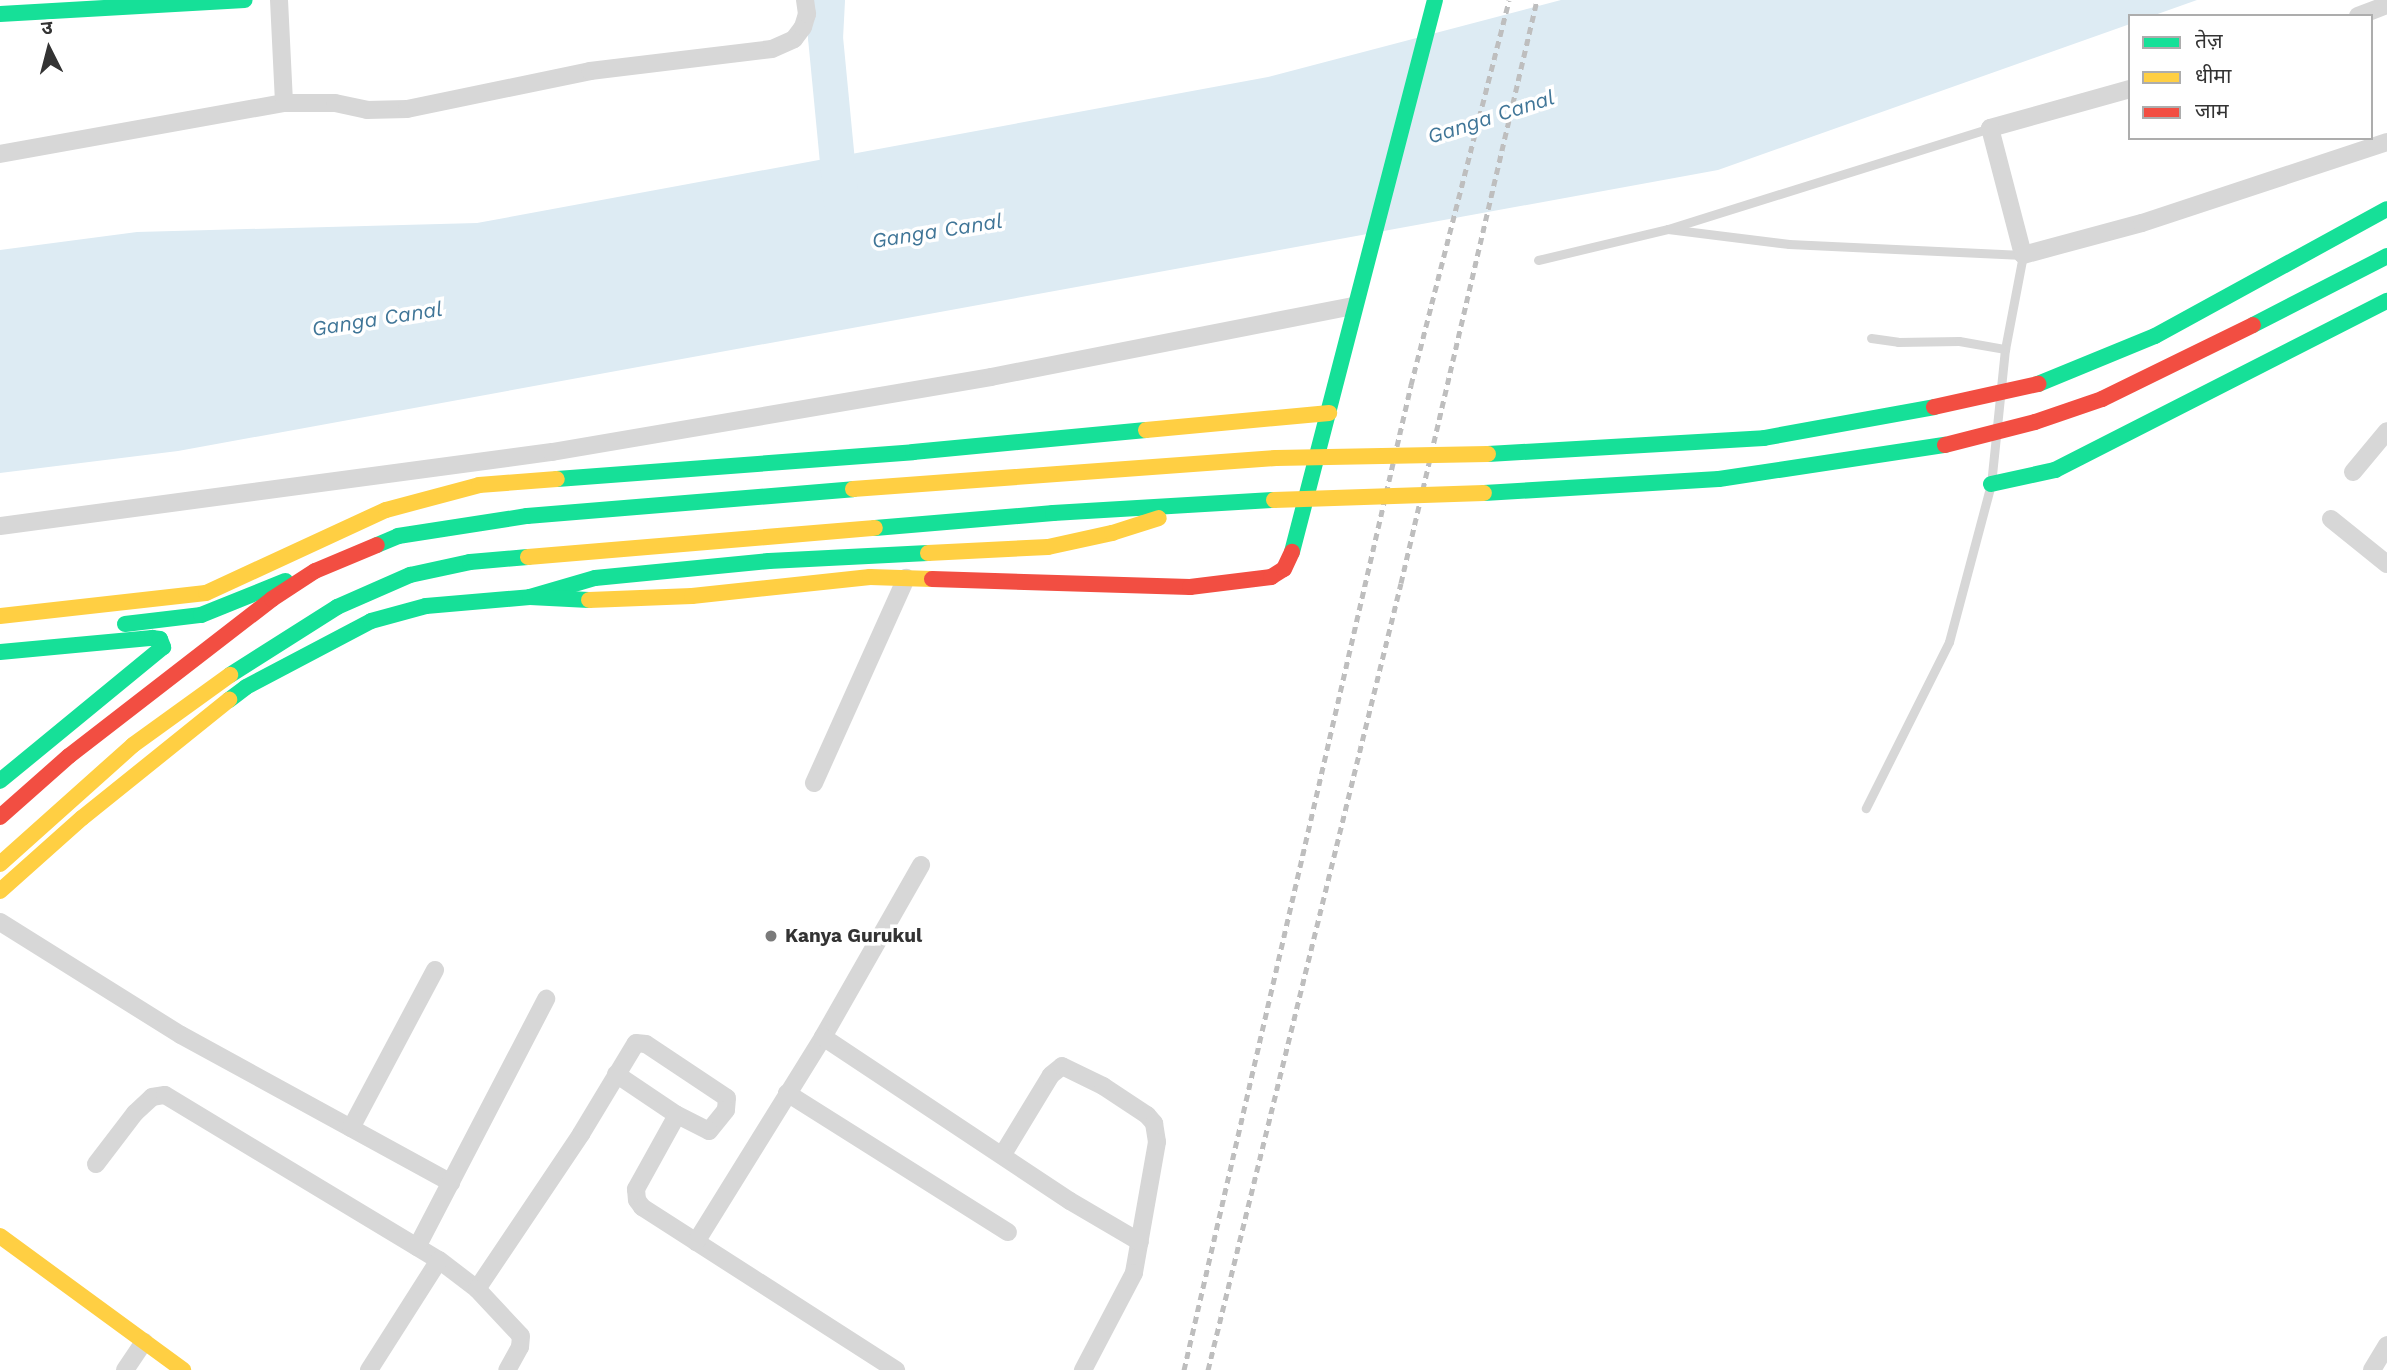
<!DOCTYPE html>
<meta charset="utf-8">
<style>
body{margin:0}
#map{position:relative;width:2387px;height:1370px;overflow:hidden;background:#fff;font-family:"Work Sans","Noto Sans Devanagari",sans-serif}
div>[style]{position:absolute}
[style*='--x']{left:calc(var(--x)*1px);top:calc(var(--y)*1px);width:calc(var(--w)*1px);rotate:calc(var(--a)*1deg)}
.water>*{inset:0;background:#ddebf3}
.river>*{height:35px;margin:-17.5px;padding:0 17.5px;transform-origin:17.5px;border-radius:17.5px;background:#ddebf3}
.lane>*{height:9px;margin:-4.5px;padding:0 4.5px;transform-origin:4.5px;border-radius:4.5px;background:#d7d7d7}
.street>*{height:18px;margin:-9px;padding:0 9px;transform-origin:9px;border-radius:9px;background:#d7d7d7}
.fast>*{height:16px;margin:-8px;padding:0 8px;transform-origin:8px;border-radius:8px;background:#16e098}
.slow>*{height:16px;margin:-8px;padding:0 8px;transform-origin:8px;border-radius:8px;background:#ffcf43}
.jam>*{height:16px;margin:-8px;padding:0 8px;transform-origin:8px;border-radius:8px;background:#f24e42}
.rail>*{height:5px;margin-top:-2.5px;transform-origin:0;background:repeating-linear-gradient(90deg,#bebebe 0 7px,transparent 0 12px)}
.slow-bridge>*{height:16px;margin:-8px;padding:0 8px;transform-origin:8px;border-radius:8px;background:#ffcf43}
.jam-bridge>*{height:16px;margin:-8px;padding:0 8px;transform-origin:8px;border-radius:8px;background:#f24e42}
.dots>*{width:19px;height:19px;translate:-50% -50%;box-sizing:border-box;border:4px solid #fff;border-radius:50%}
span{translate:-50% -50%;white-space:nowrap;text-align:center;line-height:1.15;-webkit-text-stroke:7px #fff;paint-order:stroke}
.poi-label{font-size:19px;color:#333;font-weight:700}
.left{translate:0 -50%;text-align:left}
.water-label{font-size:21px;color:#3f7597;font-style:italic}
.legend{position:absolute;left:2128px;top:14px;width:245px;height:126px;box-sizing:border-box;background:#fff;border:2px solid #adadad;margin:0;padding:9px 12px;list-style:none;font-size:21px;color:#333}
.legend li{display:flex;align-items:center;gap:14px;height:35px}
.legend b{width:35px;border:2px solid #adadad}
.north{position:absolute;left:14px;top:14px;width:70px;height:70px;-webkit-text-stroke:5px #fff;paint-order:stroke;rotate:354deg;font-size:19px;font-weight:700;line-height:28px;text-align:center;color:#333}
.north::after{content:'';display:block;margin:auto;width:24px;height:32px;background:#333;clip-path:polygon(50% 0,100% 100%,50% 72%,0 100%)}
</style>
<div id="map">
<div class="water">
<div style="clip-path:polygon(1561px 0,2197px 0,2152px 16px,2130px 16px,2130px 24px,1718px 170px,178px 451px,0 473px,0 250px,137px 232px,477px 223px,1268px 77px)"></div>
</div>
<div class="river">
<div style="--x:827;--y:0;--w:37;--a:93"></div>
<div style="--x:825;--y:37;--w:166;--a:84.5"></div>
</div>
<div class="lane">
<div style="--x:1668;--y:229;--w:122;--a:7.1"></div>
<div style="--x:1789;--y:244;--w:234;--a:2.7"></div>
<div style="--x:2023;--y:255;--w:96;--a:100.8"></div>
<div style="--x:2005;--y:349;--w:136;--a:95.9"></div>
<div style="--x:1991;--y:484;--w:163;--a:104.9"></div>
<div style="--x:1949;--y:642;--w:186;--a:116.6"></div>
<div style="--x:1538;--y:260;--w:134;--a:-13.4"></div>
<div style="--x:1668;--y:229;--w:337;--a:-17.4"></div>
<div style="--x:1871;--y:338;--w:27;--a:8"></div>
<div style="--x:1898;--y:342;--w:61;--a:-0.9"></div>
<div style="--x:1959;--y:341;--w:47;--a:9.9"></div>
</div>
<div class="street">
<div style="--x:279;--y:0;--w:103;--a:87.2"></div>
<div style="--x:2358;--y:16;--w:31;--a:-21"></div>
<div style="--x:2130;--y:89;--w:145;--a:164.4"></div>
<div style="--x:1990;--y:128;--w:131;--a:75.4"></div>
<div style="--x:2023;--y:255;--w:123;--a:-15.1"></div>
<div style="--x:2142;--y:223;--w:258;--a:-18.3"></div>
<div style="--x:0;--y:154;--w:289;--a:-10.2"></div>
<div style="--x:284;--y:103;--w:51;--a:0"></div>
<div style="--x:335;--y:103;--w:33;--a:12"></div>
<div style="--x:367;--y:110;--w:40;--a:-1.4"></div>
<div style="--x:407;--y:109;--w:187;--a:-11.7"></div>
<div style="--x:590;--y:71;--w:183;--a:-6.9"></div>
<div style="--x:772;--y:49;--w:24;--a:-24"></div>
<div style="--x:794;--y:39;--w:15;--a:-53"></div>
<div style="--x:803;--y:27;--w:14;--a:-73"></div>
<div style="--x:807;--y:14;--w:14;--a:-98"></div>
<div style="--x:2353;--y:472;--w:53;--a:-50.3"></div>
<div style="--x:2331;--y:519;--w:72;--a:38.8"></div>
<div style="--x:0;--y:526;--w:557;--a:-7.64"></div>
<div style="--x:552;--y:452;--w:445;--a:-9.7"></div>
<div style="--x:991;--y:377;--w:369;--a:-11.1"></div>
<div style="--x:814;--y:783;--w:225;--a:-65.8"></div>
<div style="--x:0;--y:922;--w:213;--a:32"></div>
<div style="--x:181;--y:1035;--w:308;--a:28.7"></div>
<div style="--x:823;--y:1037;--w:198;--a:-60.3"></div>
<div style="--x:616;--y:1074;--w:73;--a:33.9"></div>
<div style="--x:677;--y:1115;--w:85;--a:119"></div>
<div style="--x:636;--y:1189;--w:11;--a:85"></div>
<div style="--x:637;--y:1200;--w:9;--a:54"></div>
<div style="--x:642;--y:1207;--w:302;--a:32.7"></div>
<div style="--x:787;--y:1093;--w:261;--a:32.2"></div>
<div style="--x:351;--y:1128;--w:179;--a:-62"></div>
<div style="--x:1003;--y:1154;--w:92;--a:-58.7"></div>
<div style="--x:1051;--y:1075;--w:14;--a:-39"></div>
<div style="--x:1062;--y:1066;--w:46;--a:26"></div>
<div style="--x:1103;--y:1086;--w:53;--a:33.4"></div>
<div style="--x:1147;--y:1115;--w:11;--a:49"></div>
<div style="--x:1154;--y:1123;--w:19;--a:81"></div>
<div style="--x:1157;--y:1142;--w:133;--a:100"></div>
<div style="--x:1134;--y:1273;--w:110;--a:117.7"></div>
<div style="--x:96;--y:1164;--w:64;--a:-52.6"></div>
<div style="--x:135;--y:1113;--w:23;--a:-43"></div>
<div style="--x:152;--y:1097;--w:13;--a:-9"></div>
<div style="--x:165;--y:1095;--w:320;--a:31.1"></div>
<div style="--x:439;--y:1260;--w:48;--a:37.3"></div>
<div style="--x:477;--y:1289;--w:187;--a:-56.1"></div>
<div style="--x:581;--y:1134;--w:106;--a:-58.9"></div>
<div style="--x:636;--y:1043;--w:10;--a:6"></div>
<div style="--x:646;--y:1044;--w:97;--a:33.7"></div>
<div style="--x:727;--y:1098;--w:12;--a:95"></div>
<div style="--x:726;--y:1110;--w:27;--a:129"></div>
<div style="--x:709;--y:1131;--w:36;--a:-153"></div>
<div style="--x:696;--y:1242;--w:241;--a:-58.2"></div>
<div style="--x:823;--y:1037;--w:296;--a:33.6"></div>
<div style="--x:1070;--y:1201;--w:81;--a:30.4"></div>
<div style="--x:417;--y:1247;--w:280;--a:-62.5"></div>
<div style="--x:477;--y:1289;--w:64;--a:46.9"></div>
<div style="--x:521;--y:1336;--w:11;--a:95"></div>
<div style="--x:520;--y:1347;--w:26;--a:119"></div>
<div style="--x:125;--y:1370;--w:34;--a:-56"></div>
<div style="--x:369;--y:1370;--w:130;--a:-57.5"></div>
<div style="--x:2372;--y:1370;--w:29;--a:-59"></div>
</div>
<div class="fast">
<div style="--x:0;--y:14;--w:245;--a:-3.3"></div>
<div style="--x:2253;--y:325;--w:151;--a:-27.2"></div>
<div style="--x:2038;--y:384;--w:126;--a:-22.3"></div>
<div style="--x:2155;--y:336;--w:264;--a:-28.7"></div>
<div style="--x:1488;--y:454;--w:276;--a:-3.3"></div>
<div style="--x:1764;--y:438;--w:173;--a:-10.3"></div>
<div style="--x:557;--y:479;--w:357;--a:-4.3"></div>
<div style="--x:913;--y:452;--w:234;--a:-5.4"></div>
<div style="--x:1991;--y:484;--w:66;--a:-12.3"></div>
<div style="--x:2055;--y:470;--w:373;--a:-27"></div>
<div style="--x:1484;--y:493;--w:235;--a:-3.4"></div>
<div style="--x:1719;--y:479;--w:229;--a:-8.6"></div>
<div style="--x:875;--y:528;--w:179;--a:-4.8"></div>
<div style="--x:1053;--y:513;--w:221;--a:-3.4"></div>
<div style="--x:377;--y:545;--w:23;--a:-23"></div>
<div style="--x:398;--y:536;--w:131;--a:-8.8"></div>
<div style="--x:527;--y:516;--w:327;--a:-4.7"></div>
<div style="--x:1292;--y:552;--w:570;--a:-75.48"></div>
<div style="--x:530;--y:597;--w:68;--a:-16.3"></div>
<div style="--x:595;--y:578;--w:175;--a:-5.6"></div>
<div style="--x:769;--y:561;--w:159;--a:-2.9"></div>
<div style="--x:125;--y:624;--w:77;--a:-6.8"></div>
<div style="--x:201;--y:615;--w:91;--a:-22"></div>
<div style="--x:0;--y:652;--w:153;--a:-5.3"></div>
<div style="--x:152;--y:638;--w:8;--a:7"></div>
<div style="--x:160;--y:639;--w:9;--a:69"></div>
<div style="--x:163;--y:647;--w:211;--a:140.6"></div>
<div style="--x:230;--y:675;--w:127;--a:-32.4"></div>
<div style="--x:337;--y:607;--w:80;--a:-23.7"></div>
<div style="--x:410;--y:575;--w:61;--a:-12.2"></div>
<div style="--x:470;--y:562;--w:58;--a:-4.9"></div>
<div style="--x:229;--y:700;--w:21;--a:-37"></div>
<div style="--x:246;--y:687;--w:141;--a:-27.8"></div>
<div style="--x:371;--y:621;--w:57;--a:-15.3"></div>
<div style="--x:426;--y:606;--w:104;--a:-4.9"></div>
<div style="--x:530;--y:597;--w:59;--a:2.9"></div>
</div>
<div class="slow">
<div style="--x:1146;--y:430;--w:184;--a:-5.3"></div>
<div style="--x:853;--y:489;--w:424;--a:-4.2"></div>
<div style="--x:928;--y:553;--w:120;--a:-2.9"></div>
<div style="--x:1048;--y:547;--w:66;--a:-12.3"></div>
<div style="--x:1112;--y:533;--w:49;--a:-17.7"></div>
<div style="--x:528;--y:557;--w:348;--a:-4.8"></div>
<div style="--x:589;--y:600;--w:103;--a:-2.2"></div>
<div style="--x:692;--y:596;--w:179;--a:-6.1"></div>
<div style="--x:870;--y:577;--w:62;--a:1.8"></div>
<div style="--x:0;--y:616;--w:207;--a:-6.4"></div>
<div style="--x:206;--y:593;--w:198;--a:-24.8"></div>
<div style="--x:386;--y:510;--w:96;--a:-15"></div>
<div style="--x:479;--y:485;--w:78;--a:-4.4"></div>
<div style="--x:0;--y:864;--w:178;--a:-41.8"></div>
<div style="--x:133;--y:745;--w:120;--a:-35.8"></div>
<div style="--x:0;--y:891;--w:110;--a:-41.7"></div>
<div style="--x:82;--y:818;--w:189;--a:-38.8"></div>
<div style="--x:0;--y:1236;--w:227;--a:36.2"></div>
</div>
<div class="jam">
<div style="--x:2035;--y:422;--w:71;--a:-18.9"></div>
<div style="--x:2102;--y:399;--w:168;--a:-26.1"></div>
<div style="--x:932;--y:579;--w:258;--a:1.8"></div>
<div style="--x:1190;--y:587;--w:82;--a:-7"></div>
<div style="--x:1271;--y:577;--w:15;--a:-32"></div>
<div style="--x:1284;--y:569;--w:19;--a:-65"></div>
<div style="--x:0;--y:817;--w:92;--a:-41.5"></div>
<div style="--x:69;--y:756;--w:257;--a:-37.7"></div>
<div style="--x:272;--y:599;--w:51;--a:-33.1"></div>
<div style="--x:315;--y:571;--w:67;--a:-22.8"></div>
</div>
<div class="rail">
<div style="--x:1184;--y:1370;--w:1011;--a:-77.02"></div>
<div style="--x:1411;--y:385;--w:397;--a:-75.7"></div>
<div style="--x:1208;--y:1370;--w:810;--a:-76.22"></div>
<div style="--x:1401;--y:583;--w:599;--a:-76.87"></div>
</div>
<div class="slow-bridge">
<div style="--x:1276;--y:458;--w:212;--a:-1.1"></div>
<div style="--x:1274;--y:500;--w:210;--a:-1.9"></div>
</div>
<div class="jam-bridge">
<div style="--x:1934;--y:407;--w:107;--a:-12.5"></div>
<div style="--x:1945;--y:445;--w:93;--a:-14.3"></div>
</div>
<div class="dots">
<div style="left:771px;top:936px;background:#7a7a7a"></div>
</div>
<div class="poi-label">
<span class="left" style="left:785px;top:936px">Kanya Gurukul</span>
</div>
<div class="water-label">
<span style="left:1491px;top:117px;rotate:-18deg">Ganga Canal</span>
<span style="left:937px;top:231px;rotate:-9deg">Ganga Canal</span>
<span style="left:377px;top:319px;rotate:-9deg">Ganga Canal</span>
</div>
<ul class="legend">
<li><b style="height:9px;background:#16e098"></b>तेज़</li>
<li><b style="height:9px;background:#ffcf43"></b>धीमा</li>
<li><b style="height:9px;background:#f24e42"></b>जाम</li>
</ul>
<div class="north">उ</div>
</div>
